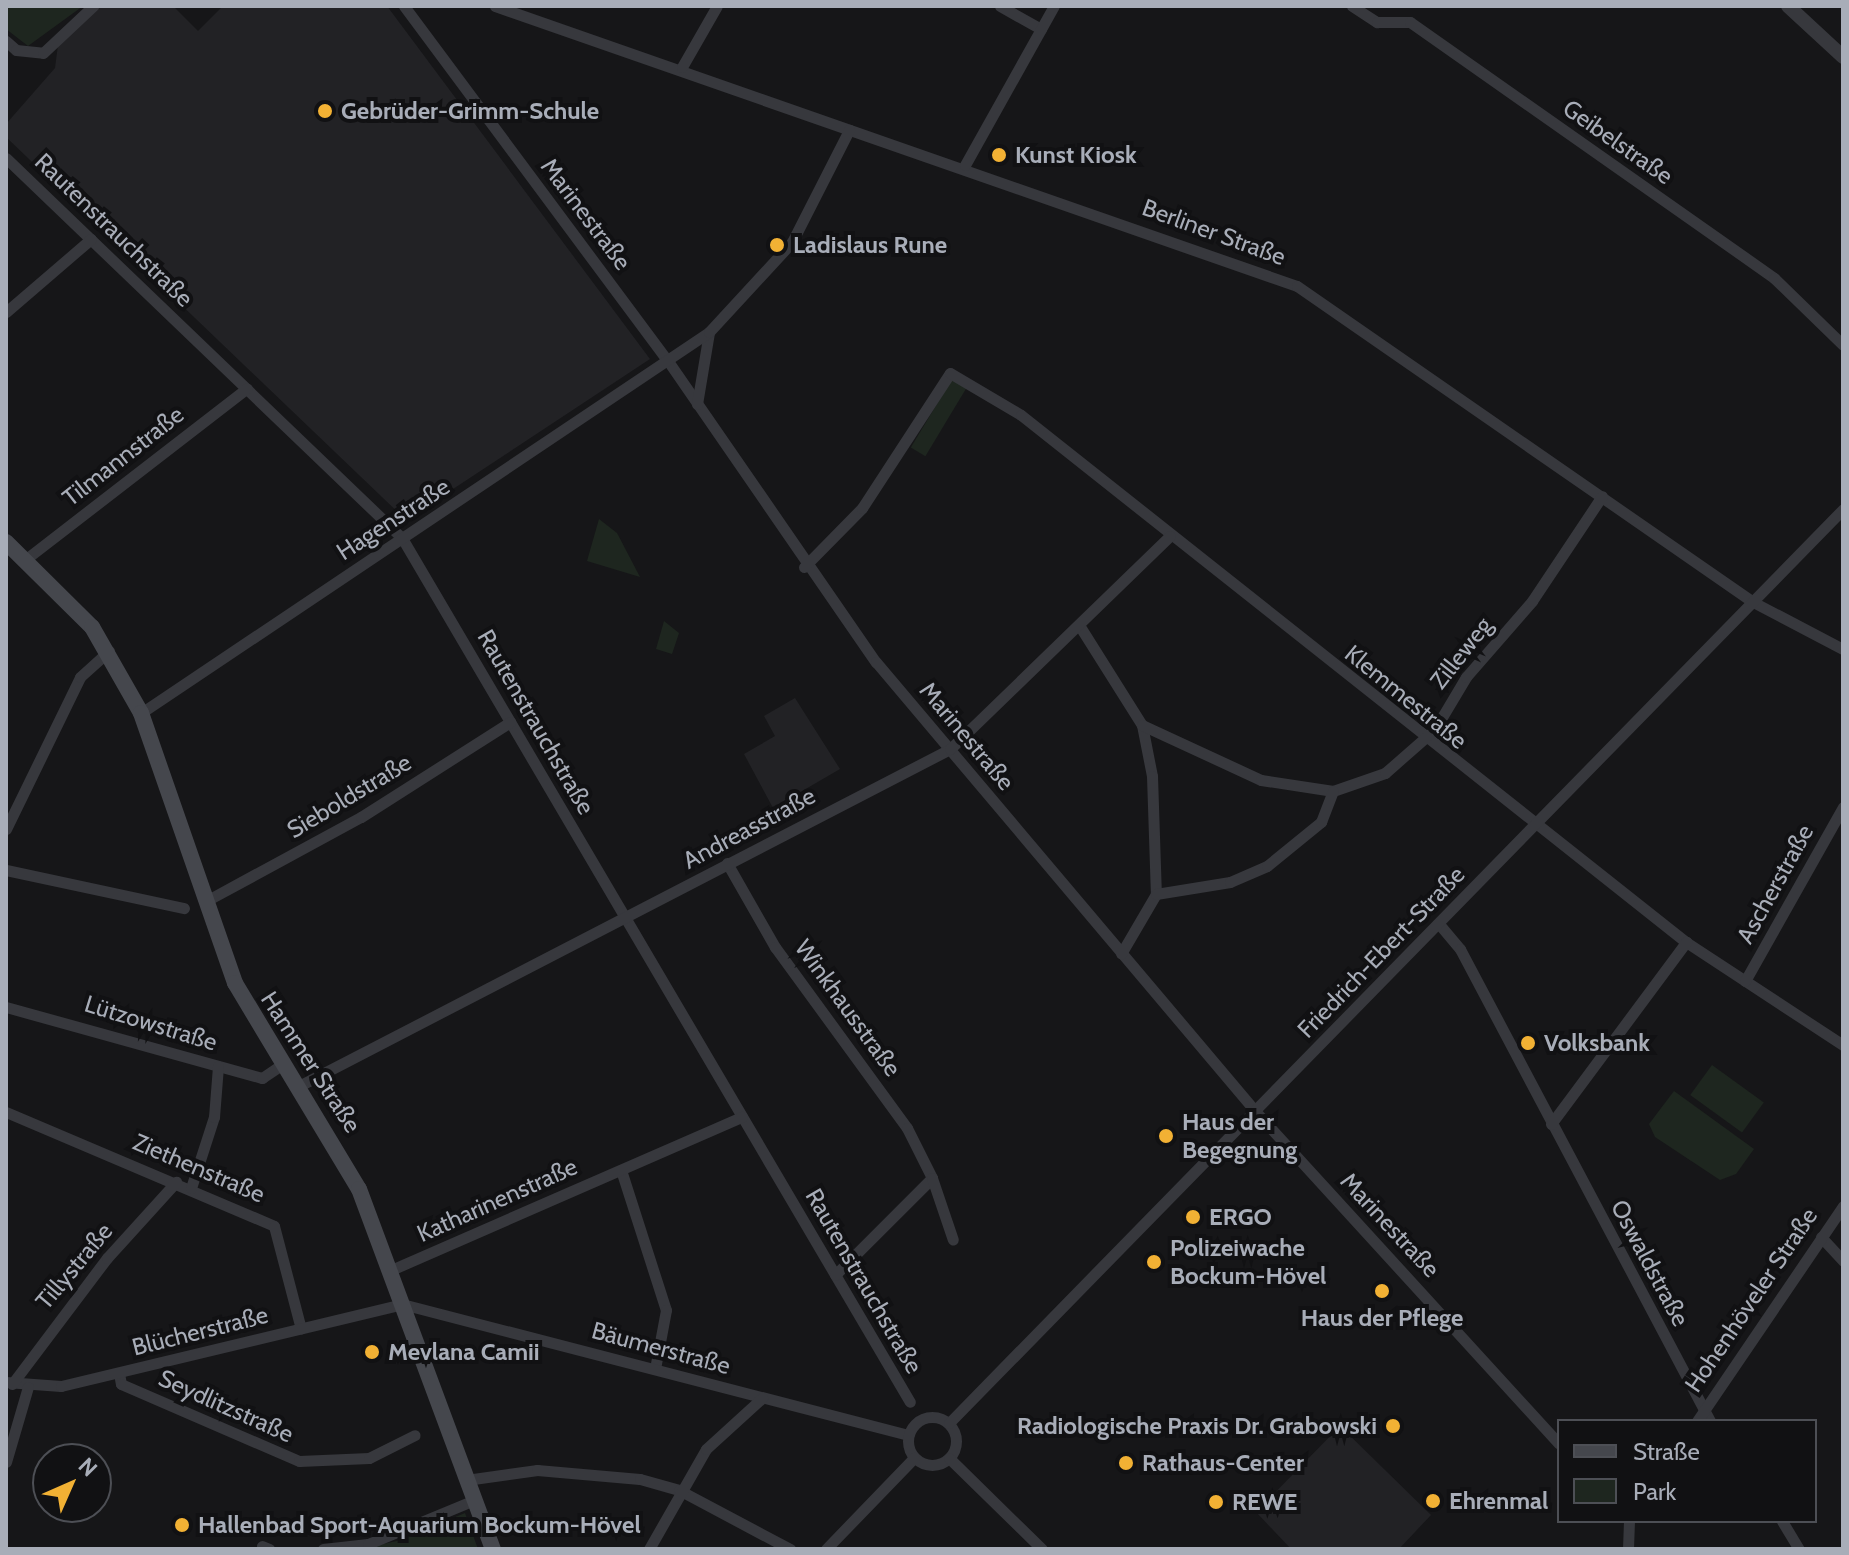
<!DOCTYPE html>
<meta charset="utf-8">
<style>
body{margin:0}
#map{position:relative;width:1849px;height:1555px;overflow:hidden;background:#161618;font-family:Cabin,sans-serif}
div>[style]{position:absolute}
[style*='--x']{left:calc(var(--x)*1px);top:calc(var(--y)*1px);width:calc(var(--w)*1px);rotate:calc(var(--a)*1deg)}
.built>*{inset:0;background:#222225}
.green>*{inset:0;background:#1e261f;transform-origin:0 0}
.minor>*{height:11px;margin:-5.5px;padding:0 5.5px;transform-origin:5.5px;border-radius:5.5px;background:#37383d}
.minor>.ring{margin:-5.5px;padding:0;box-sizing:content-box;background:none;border:11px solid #37383d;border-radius:50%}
.tertiary>*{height:14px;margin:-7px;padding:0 7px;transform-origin:7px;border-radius:7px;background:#37383d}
.secondary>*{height:16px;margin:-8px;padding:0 8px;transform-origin:8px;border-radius:8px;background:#45474d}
.dots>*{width:22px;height:22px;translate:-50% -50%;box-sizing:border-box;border:4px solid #111113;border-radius:50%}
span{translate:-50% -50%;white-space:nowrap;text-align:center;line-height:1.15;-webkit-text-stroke:8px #111113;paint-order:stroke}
.poi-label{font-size:24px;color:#a8adb8;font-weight:700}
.left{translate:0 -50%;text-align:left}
.right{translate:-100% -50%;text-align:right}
.street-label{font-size:24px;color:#a8adb8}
.frame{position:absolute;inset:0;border:8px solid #a8adb8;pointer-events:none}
.legend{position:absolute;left:1557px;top:1419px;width:260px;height:104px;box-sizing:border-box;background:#111113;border:2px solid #4d4f55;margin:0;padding:10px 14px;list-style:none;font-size:24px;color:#a8adb8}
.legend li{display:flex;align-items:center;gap:16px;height:40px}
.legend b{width:40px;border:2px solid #4d4f55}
.north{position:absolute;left:32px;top:1443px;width:80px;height:80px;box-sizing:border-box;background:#111113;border:2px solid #4d4f55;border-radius:50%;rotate:45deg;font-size:22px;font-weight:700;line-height:32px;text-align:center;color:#a8adb8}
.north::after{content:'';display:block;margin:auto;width:28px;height:36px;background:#f2b134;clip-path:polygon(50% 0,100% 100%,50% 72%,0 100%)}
</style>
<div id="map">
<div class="built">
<div style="clip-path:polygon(101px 6px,173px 6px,198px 31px,223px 6px,387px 6px,650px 359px,406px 520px,6px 137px,6px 124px,55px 68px,58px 45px)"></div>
<div style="clip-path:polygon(795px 698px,840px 769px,773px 808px,744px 754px,775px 736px,764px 716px)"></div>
<div style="clip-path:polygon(1340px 1426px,1431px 1515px,1399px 1549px,1291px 1549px,1256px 1512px)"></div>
</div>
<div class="green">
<div style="clip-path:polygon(6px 6px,83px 6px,28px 46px,6px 29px)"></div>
<div style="left:952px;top:379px;width:17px;height:80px;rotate:31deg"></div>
<div style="clip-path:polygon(599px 519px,617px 533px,640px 577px,587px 561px)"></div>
<div style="clip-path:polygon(664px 621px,679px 633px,672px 654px,656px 649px)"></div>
<div style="left:1712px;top:1065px;width:64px;height:37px;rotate:36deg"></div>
<div style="clip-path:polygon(1674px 1091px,1754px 1149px,1736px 1174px,1720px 1180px,1655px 1137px,1649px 1124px)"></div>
<div style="clip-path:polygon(465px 1513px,478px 1549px,360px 1549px,397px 1541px)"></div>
</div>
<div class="minor">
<div style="--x:404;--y:6;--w:442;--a:53.4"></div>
<div style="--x:668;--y:361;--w:366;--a:55.4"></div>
<div style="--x:876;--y:662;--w:589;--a:49.82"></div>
<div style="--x:1256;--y:1112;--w:449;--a:47.6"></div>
<div style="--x:495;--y:6;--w:849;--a:19.25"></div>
<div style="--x:1297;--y:286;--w:555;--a:34.72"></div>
<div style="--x:1753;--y:602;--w:102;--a:27.6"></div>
<div style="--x:1000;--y:6;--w:47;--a:29.3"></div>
<div style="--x:1352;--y:6;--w:30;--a:33"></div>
<div style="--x:1377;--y:22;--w:33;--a:0"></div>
<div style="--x:1410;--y:22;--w:445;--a:35.1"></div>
<div style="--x:1774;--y:278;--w:96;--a:44.2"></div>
<div style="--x:6;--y:41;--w:13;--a:42"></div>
<div style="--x:16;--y:50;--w:27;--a:6"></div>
<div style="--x:43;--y:53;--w:69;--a:-43.2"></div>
<div style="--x:682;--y:67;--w:70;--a:-60.2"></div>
<div style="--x:6;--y:158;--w:549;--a:43.82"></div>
<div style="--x:402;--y:538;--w:1002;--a:59.55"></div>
<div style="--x:965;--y:165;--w:182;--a:-60.8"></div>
<div style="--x:6;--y:312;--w:112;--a:-40.7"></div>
<div style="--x:697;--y:404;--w:73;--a:-80.5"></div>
<div style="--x:26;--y:559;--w:279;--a:-37.7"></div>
<div style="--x:804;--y:567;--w:83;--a:-45.5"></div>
<div style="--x:862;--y:508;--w:161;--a:-56.9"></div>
<div style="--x:950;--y:373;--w:82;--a:30.6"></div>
<div style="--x:1021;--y:415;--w:849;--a:38.4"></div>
<div style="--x:1686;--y:942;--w:188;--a:33.3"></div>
<div style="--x:1079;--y:625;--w:118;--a:57.8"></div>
<div style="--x:1142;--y:725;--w:52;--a:78.9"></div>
<div style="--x:1152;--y:776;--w:118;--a:88.1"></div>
<div style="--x:1156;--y:894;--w:69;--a:120.3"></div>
<div style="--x:141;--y:713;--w:684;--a:-33.85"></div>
<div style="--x:709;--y:332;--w:122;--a:-47.3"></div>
<div style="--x:792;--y:242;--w:126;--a:-63"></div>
<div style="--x:1142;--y:725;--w:131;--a:24.8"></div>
<div style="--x:1261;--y:780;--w:73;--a:8.7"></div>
<div style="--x:1333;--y:791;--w:55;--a:-19.1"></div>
<div style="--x:1385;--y:773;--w:67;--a:-41.3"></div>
<div style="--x:1435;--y:729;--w:61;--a:-59.2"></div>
<div style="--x:1466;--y:677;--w:101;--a:-49"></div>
<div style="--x:1532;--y:601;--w:126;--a:-56.3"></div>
<div style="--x:6;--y:829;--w:169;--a:-64"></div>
<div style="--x:80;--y:677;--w:39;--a:-42"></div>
<div style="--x:727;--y:863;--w:97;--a:60.3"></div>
<div style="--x:775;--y:947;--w:224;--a:53.9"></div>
<div style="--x:907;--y:1128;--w:56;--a:63.4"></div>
<div style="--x:932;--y:1178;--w:137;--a:135"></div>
<div style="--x:6;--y:870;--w:182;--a:12.1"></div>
<div style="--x:1156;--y:894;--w:75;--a:-9.2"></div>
<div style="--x:1230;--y:882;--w:40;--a:-23.4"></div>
<div style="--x:1267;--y:866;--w:70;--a:-39.2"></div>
<div style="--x:1321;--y:822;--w:33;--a:-69"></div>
<div style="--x:206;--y:901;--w:176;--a:-28.5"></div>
<div style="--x:361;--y:817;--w:177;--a:-32.5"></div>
<div style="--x:1439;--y:924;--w:33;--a:50"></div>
<div style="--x:1460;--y:949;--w:534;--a:62.09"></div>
<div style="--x:1745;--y:981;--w:200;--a:-60.6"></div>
<div style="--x:6;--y:1007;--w:266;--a:15.5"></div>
<div style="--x:262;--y:1078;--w:23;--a:-34"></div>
<div style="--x:297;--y:1087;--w:735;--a:-27.37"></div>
<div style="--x:950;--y:749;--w:306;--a:-44.1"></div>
<div style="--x:6;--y:1112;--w:291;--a:23"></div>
<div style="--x:274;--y:1226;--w:106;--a:75.3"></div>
<div style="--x:1551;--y:1124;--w:227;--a:-53.4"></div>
<div style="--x:621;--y:1170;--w:147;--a:72.2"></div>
<div style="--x:666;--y:1310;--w:60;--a:100.6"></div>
<div style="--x:932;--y:1178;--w:65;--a:71.3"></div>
<div style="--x:191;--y:1188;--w:75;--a:-72.1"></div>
<div style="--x:214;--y:1117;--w:51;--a:-85.5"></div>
<div style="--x:1821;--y:1237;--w:33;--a:47"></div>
<div style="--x:391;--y:1270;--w:383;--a:-23.6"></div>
<div style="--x:119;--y:1373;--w:11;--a:80"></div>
<div style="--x:121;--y:1384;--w:194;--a:23.4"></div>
<div style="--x:299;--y:1461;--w:70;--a:-2.5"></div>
<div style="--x:369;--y:1458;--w:51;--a:-26.6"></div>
<div style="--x:6;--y:1382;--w:55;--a:4.2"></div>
<div style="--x:61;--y:1386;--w:351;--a:-13.5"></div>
<div style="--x:402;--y:1304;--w:523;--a:14.51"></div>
<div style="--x:12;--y:1384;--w:158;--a:-53"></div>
<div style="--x:107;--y:1258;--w:103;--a:-47.8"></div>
<div class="ring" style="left:908px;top:1417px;width:37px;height:37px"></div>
<div style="--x:1697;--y:1421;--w:260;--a:-55.8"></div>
<div style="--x:949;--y:1423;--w:1279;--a:-45.63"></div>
<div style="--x:949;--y:1458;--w:130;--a:44.4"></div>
<div style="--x:6;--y:1462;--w:78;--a:-73.7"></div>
<div style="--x:466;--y:1480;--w:72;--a:-8"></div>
<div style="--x:537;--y:1470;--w:103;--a:5"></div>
<div style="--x:640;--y:1479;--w:41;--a:15.8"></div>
<div style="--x:679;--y:1490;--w:126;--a:28"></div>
<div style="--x:1782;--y:1521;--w:33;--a:59"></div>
<div style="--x:262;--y:1546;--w:8;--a:23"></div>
<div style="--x:323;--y:1549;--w:45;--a:-6.3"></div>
<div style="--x:368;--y:1544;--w:115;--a:-22.5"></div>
<div style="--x:649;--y:1549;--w:115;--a:-60.3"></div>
<div style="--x:706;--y:1449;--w:76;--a:-42.3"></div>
<div style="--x:826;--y:1549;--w:127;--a:-46"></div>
<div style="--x:1628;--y:1549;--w:28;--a:-88"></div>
</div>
<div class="tertiary">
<div style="--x:1788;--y:6;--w:75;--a:42.8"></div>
</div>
<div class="secondary">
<div style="--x:6;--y:542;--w:121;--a:44.7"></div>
<div style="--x:92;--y:627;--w:99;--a:60.3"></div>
<div style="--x:141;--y:713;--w:286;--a:70.8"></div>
<div style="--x:235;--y:983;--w:240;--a:59"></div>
<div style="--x:359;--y:1189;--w:384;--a:69.6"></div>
</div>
<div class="dots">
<div style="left:325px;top:111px;background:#f2b134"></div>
<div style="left:999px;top:155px;background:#f2b134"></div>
<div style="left:777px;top:245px;background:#f2b134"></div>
<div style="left:1528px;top:1043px;background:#f2b134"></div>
<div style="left:1166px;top:1136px;background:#f2b134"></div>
<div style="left:1193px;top:1217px;background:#f2b134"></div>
<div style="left:1154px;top:1262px;background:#f2b134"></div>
<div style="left:1382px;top:1291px;background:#f2b134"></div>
<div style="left:372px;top:1352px;background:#f2b134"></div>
<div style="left:1393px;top:1426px;background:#f2b134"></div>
<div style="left:1126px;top:1463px;background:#f2b134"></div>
<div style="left:1433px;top:1501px;background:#f2b134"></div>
<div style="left:1216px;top:1502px;background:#f2b134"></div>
<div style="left:182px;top:1525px;background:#f2b134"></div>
</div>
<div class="poi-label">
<span class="left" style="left:341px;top:111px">Gebrüder-Grimm-Schule</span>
<span class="left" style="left:1015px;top:155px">Kunst Kiosk</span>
<span class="left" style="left:793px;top:245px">Ladislaus Rune</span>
<span class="left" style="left:1544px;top:1043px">Volksbank</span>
<span class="left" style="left:1182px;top:1136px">Haus der<br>Begegnung</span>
<span class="left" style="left:1209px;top:1217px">ERGO</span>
<span class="left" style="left:1170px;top:1262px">Polizeiwache<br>Bockum-Hövel</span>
<span style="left:1382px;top:1318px">Haus der Pflege</span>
<span class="left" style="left:388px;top:1352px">Mevlana Camii</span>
<span class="right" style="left:1377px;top:1426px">Radiologische Praxis Dr. Grabowski</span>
<span class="left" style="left:1142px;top:1463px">Rathaus-Center</span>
<span class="left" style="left:1449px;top:1501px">Ehrenmal</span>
<span class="left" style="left:1232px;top:1502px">REWE</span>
<span class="left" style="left:198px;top:1525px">Hallenbad Sport-Aquarium Bockum-Hövel</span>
</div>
<div class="street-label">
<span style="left:1618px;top:142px;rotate:35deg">Geibelstraße</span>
<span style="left:586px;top:214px;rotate:53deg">Marinestraße</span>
<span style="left:114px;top:230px;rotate:44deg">Rautenstrauchstraße</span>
<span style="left:1214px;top:232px;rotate:20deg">Berliner Straße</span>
<span style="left:123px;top:456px;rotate:-38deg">Tilmannstraße</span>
<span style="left:393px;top:519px;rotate:-33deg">Hagenstraße</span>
<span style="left:1461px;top:653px;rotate:-52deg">Zilleweg</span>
<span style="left:1406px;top:697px;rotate:39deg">Klemmestraße</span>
<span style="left:536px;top:722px;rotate:60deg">Rautenstrauchstraße</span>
<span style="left:967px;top:736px;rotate:50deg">Marinestraße</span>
<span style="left:349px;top:796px;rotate:-31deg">Sieboldstraße</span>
<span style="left:749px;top:828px;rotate:-28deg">Andreasstraße</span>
<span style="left:1775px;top:884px;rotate:-61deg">Ascherstraße</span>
<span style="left:1381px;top:952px;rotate:-46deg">Friedrich-Ebert-Straße</span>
<span style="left:848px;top:1008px;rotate:54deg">Winkhausstraße</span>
<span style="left:151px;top:1023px;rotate:17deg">Lützowstraße</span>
<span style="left:311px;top:1062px;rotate:57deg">Hammer Straße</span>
<span style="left:199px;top:1168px;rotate:23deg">Ziethenstraße</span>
<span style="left:497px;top:1200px;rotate:-24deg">Katharinenstraße</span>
<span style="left:1390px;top:1225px;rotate:47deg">Marinestraße</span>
<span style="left:1650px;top:1263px;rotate:62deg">Oswaldstraße</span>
<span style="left:74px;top:1266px;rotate:-50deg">Tillystraße</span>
<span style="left:864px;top:1281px;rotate:60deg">Rautenstrauchstraße</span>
<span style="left:1751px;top:1300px;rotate:-56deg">Hohenhöveler Straße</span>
<span style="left:200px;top:1331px;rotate:-14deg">Blücherstraße</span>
<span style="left:661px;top:1348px;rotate:15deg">Bäumerstraße</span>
<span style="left:226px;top:1406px;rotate:24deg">Seydlitzstraße</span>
</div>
<div class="frame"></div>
<ul class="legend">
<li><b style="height:10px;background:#45474d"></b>Straße</li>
<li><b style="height:22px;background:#1e261f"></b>Park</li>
</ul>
<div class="north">N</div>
</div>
